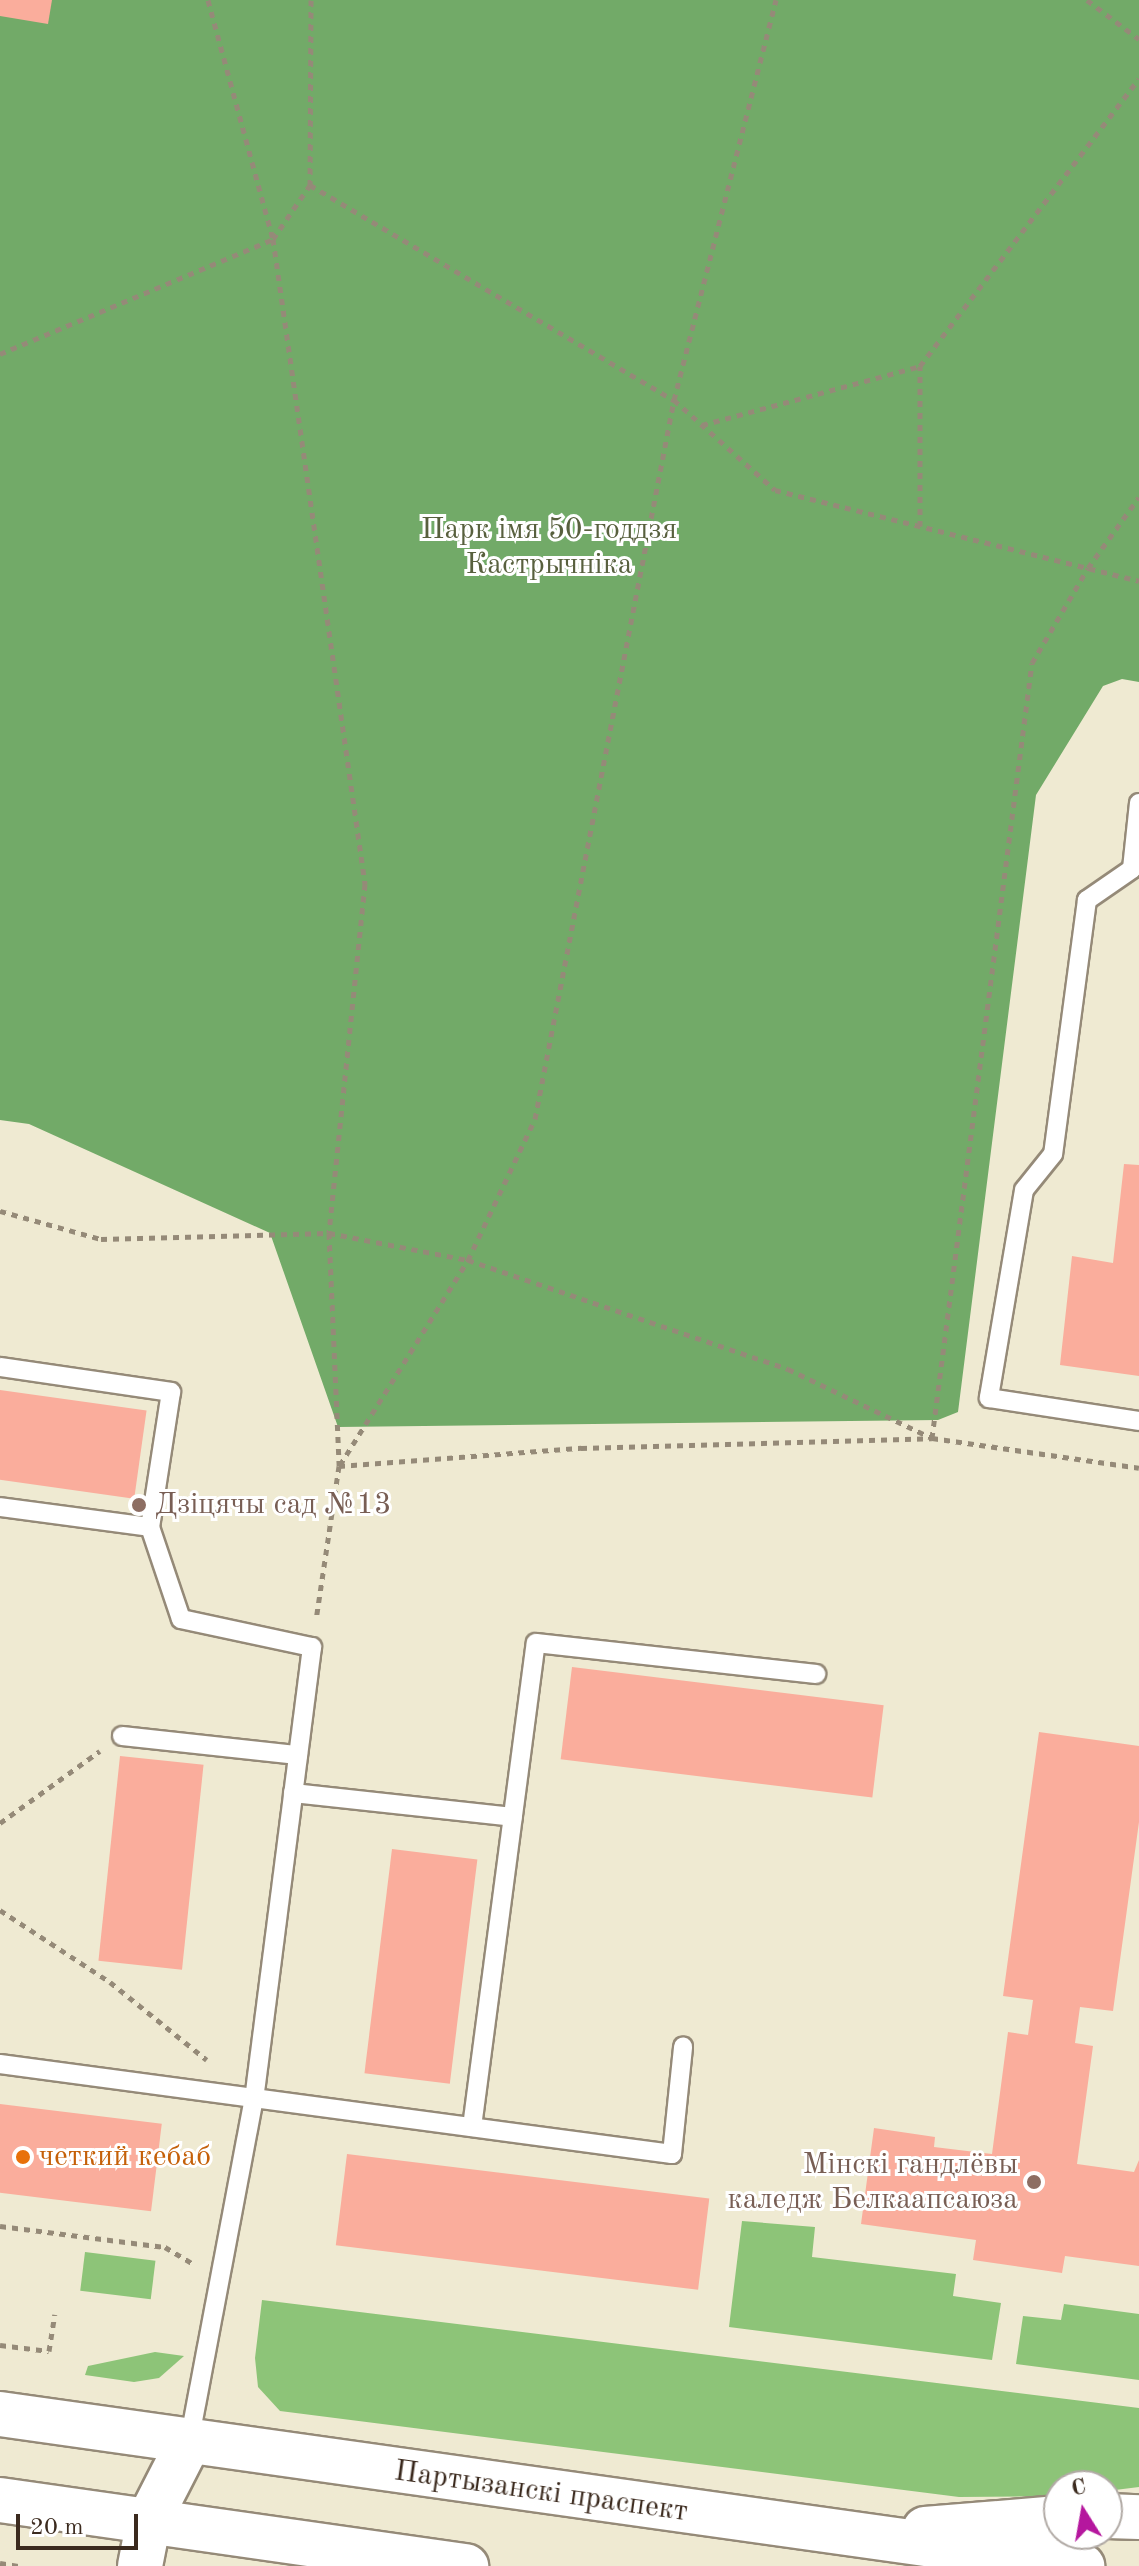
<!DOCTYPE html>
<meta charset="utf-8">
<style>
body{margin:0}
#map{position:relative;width:1139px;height:2566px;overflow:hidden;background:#efead2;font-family:"Old Standard TT",serif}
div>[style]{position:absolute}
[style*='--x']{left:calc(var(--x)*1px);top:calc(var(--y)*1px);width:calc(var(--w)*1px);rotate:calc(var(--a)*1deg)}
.green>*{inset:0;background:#8dc478;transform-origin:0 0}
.forest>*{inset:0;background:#72aa68}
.building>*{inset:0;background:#faad9c;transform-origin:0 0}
.path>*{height:5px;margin-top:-2.5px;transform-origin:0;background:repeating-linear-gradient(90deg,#958a78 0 6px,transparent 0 12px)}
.roads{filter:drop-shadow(2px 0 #958a78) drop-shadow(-2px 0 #958a78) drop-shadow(0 2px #958a78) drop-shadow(0 -2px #958a78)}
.lane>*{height:18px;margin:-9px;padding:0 9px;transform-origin:9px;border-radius:9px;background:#fff}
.secondary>*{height:44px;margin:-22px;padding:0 22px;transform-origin:22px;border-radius:22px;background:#fff}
.primary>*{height:44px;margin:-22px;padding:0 22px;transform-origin:22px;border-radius:22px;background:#fff}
.dots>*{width:22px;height:22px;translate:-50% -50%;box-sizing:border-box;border:4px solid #fff;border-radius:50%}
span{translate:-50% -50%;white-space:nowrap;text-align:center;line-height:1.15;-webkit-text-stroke:6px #fff;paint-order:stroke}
.park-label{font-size:30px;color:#58603e}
.education-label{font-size:30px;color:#785e54}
.left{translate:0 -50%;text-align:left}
.right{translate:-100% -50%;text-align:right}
.food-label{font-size:30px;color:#c56008}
.street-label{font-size:30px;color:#3b2a1e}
.north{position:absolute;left:1043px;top:2470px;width:80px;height:80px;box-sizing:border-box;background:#fff;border:2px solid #b1aaa5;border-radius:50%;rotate:349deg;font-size:22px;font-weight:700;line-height:32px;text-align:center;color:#3b2a1e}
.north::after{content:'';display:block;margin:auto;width:28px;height:36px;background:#b5179e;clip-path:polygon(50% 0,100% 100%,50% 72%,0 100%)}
.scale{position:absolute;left:16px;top:2514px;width:122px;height:36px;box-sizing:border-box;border:4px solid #3b2a1e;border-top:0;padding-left:10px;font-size:24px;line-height:28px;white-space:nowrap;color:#3b2a1e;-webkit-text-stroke:6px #fff;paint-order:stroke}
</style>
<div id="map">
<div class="green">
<div style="clip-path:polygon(742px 2221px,815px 2227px,812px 2257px,956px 2274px,953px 2296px,1001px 2303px,992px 2360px,729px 2327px)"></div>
<div style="left:85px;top:2252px;width:71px;height:39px;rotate:7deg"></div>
<div style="clip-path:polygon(262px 2300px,1139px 2408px,1139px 2487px,1107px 2491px,1107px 2486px,1059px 2486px,1059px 2496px,959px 2497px,280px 2411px,258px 2387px,255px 2358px)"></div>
<div style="clip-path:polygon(1064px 2304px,1139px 2314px,1139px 2380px,1016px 2364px,1023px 2316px,1061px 2320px)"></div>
<div style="clip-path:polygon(155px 2352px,184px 2356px,159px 2378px,134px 2382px,85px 2375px,88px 2366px)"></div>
</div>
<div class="forest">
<div style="clip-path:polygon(0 0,1139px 0,1139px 682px,1122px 679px,1103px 686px,1036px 795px,958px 1412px,938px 1420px,338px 1427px,270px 1233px,29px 1124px,0 1120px)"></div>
</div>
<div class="building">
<div style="clip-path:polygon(0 0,52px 0,48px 24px,0 16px)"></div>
<div style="clip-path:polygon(1124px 1164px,1139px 1165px,1139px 1376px,1060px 1365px,1072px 1256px,1113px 1263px)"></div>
<div style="left:0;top:1390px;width:148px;height:89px;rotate:8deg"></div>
<div style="left:572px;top:1667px;width:314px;height:93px;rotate:7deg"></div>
<div style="clip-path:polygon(1039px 1732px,1139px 1746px,1139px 1822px,1113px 2011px,1080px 2007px,1075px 2043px,1093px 2046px,1077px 2164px,1134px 2172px,1139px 2160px,1139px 2266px,1065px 2256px,1062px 2273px,973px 2260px,976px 2240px,861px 2224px,874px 2128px,935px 2137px,934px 2147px,992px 2154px,1008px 2032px,1028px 2035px,1033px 2000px,1003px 1996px)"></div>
<div style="left:120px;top:1756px;width:84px;height:206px;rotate:6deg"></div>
<div style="left:392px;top:1849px;width:86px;height:226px;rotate:7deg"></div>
<div style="left:0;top:2104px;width:163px;height:88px;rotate:7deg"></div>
<div style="left:347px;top:2154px;width:365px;height:92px;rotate:7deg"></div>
</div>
<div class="path">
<div style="--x:208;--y:0;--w:248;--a:74.8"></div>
<div style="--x:273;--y:239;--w:652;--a:81.88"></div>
<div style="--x:365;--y:884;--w:351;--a:95.9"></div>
<div style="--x:329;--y:1233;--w:233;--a:87.5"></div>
<div style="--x:339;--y:1466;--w:155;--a:98.5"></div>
<div style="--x:311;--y:0;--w:185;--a:90.3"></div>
<div style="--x:310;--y:185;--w:423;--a:30.6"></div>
<div style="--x:674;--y:400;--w:135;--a:41.7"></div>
<div style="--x:775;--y:490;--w:375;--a:14"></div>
<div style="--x:1087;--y:0;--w:65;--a:36.9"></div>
<div style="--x:0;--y:354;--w:296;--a:-22.8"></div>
<div style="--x:273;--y:239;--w:65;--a:-55.6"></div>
<div style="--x:702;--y:425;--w:226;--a:-15.1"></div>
<div style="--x:920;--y:366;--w:361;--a:-52.7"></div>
<div style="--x:920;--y:526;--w:160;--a:-90"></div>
<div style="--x:0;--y:1211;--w:105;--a:15.5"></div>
<div style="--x:101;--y:1239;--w:228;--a:-1.5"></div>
<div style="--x:329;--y:1233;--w:142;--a:11"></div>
<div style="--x:468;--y:1260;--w:338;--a:18.8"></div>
<div style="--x:788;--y:1369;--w:160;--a:25.6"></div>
<div style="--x:932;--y:1438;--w:781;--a:-82.65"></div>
<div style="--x:1032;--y:663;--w:110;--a:-59.5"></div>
<div style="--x:1088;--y:568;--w:87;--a:-54.3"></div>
<div style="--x:340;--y:1465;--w:242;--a:-58"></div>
<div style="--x:468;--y:1260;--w:156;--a:-64.6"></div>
<div style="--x:535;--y:1119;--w:732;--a:-79.06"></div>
<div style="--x:674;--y:400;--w:413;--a:-75.7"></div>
<div style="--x:339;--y:1466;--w:243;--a:-4.3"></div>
<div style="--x:581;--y:1448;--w:351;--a:-1.6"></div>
<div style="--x:932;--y:1438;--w:209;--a:8.2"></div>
<div style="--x:0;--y:1823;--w:123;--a:-35.8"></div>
<div style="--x:0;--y:1910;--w:131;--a:33.2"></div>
<div style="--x:110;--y:1982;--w:124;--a:38.8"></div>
<div style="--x:0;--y:2226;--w:166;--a:7.3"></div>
<div style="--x:165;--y:2247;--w:31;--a:31"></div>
<div style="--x:0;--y:2345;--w:49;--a:7"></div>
<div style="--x:49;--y:2351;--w:37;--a:-81"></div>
<div style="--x:0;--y:2563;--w:20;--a:9"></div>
</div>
<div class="roads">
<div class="lane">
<div style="--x:1139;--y:803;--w:66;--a:96.1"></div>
<div style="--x:1132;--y:869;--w:55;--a:145.4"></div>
<div style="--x:1087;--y:900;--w:256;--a:97.6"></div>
<div style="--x:1053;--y:1154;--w:46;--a:128.9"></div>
<div style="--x:1024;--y:1190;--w:211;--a:99.6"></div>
<div style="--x:989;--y:1398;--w:152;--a:8.7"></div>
<div style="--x:0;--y:1367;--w:173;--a:8.3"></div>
<div style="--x:171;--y:1392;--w:137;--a:98.8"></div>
<div style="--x:150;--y:1527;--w:97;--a:71.4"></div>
<div style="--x:181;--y:1619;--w:134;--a:12.1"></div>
<div style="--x:312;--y:1647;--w:455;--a:97.3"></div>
<div style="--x:254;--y:2098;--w:350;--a:100.7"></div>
<div style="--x:0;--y:1507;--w:151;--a:7.6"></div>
<div style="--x:122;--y:1736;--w:177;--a:6.2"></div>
<div style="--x:293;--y:1793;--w:221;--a:6.2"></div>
<div style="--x:0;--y:2064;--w:678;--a:7.63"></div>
<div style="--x:672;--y:2154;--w:108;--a:-84.1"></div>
<div style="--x:472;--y:2127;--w:488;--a:-82.5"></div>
<div style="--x:536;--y:1643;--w:282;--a:6.3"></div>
</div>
<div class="secondary">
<div style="--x:140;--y:2566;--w:47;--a:-78.9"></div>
</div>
<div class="primary">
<div style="--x:0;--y:2414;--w:1093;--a:8"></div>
<div style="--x:0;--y:2500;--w:471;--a:8.1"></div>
<div style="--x:1107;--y:2516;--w:32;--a:2"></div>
<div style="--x:149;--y:2520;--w:88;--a:-62.9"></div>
<div style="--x:925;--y:2529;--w:134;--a:-4.7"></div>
</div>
</div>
<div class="dots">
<div style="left:139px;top:1505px;background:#8d6e63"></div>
<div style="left:23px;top:2157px;background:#e8710a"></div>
<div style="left:1034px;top:2182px;background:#8d6e63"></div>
</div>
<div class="park-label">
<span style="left:549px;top:547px">Парк імя 50-годдзя<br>Кастрычніка</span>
</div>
<div class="education-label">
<span class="left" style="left:155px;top:1505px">Дзіцячы сад №13</span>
<span class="right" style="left:1018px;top:2182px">Мінскі гандлёвы<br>каледж Белкаапсаюза</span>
</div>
<div class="food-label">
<span class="left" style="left:39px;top:2157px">четкий кебаб</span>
</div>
<div class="street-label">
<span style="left:541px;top:2492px;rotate:8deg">Партызанскі праспект</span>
</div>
<div class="north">С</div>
<div class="scale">20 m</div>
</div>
